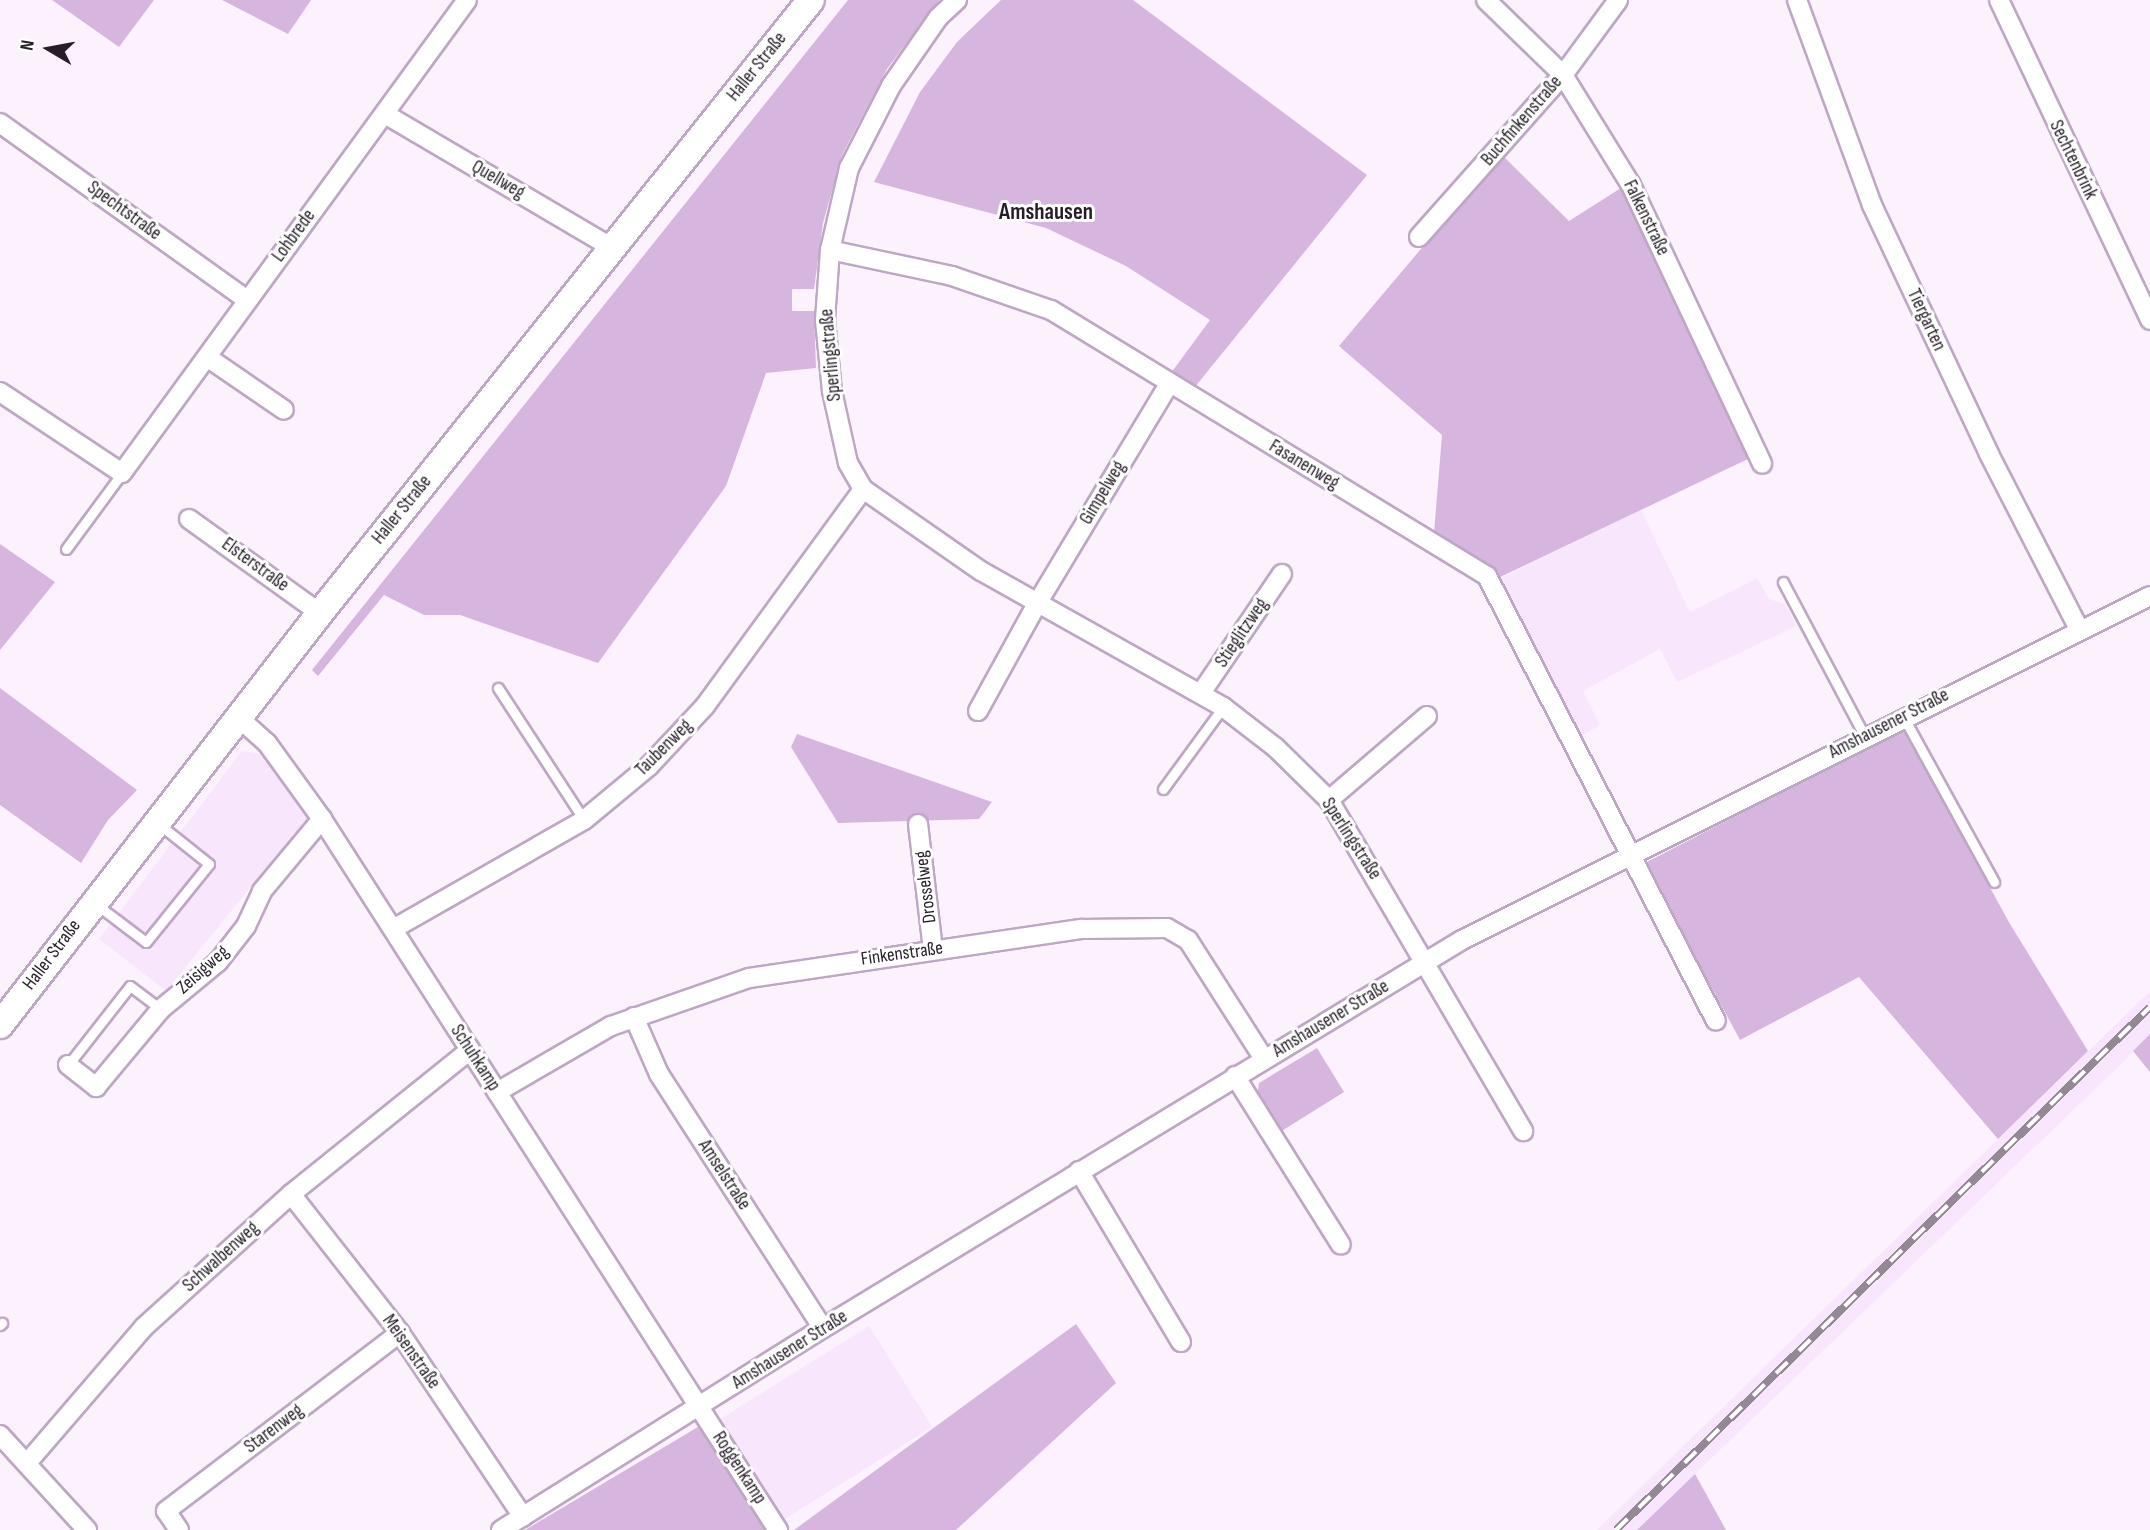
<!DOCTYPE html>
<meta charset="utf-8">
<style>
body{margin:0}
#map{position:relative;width:2150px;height:1530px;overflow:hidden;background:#fcf2fe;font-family:"Sofia Sans Condensed",sans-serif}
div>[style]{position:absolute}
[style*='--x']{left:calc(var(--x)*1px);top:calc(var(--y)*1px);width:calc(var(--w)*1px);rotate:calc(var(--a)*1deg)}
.built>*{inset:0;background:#f8e6fc;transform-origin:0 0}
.green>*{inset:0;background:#d6b5de}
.roads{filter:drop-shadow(2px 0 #bea7c4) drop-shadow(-2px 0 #bea7c4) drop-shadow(0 2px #bea7c4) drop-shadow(0 -2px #bea7c4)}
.lane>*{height:9px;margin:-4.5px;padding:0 4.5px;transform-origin:4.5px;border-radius:4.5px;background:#fff}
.street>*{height:18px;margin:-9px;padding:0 9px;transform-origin:9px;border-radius:9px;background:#fff}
.secondary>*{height:26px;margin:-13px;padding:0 13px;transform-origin:13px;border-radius:13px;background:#fff}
.rail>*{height:8px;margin-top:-4px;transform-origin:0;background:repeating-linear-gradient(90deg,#fff 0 16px,#928994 0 32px);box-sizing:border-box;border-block:2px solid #928994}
span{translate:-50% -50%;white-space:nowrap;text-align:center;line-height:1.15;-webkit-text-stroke:6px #fff;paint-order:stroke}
.street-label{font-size:19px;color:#261d28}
.quarter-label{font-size:23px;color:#261d28;font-weight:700}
.north{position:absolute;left:14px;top:14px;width:70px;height:70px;-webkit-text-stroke:5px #fff;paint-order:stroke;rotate:280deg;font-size:19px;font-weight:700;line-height:28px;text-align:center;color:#261d28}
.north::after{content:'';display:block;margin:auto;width:24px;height:32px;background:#261d28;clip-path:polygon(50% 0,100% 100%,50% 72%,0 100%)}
</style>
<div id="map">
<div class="built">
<div style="clip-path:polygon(1641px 510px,1690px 612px,1757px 578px,1769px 599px,1785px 604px,1797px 626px,1677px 682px,1660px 649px,1583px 691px,1600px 725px,1582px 736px,1495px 581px)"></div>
<div style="clip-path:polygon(242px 751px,264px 754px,307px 818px,166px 991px,99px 939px)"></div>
<div style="clip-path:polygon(2150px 991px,2150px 1034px,2122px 1063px,1637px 1530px,1597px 1530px)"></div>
<div style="left:869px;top:1326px;width:119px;height:175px;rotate:58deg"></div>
</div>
<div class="green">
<div style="clip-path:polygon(52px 0,154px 0,119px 47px)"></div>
<div style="clip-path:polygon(222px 0,311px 0,288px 34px)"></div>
<div style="clip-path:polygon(848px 0,939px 0,887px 69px,842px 155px,823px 223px,814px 289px,792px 289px,792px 311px,814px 311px,816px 368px,766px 373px,726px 486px,598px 663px,460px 615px,424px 615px,384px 595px,318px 676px,312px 670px)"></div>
<div style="clip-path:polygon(1001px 0,1133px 0,1367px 175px,1194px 388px,1171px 373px,1210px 320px,1126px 266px,1046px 228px,874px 182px,920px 92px,957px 42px)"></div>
<div style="clip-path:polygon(1501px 154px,1569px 221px,1621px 188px,1750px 458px,1496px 579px,1491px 567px,1434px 533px,1442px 435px,1339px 346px)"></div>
<div style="clip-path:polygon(0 544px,55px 582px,0 650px)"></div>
<div style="clip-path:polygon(0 688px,137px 790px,108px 820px,81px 863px,0 805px)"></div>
<div style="clip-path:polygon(1903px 729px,2010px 924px,2088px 1051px,1998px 1139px,1859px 977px,1740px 1040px,1645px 863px)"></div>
<div style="clip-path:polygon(797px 734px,992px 802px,979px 819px,838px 823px,791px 747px)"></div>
<div style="clip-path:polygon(2150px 1034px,2150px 1072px,2133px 1051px)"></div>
<div style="clip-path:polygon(1317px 1048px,1344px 1092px,1280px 1132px,1257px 1096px,1259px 1083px)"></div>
<div style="clip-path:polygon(1076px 1324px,1116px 1383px,956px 1530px,794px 1530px)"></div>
<div style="clip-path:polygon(703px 1424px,770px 1530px,525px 1530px)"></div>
<div style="clip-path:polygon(1695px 1474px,1726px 1530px,1637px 1530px)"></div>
</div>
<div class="roads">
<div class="lane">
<div style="--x:66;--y:549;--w:94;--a:-53.6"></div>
<div style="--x:1783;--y:582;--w:175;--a:62.1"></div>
<div style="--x:498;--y:688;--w:158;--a:56.9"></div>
<div style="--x:1904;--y:718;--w:187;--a:61.2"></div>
<div style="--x:1163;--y:789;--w:102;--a:-53.8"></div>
<div style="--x:97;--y:905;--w:61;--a:37.1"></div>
<div style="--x:146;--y:942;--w:100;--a:-51.1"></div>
<div style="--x:209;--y:864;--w:63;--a:-141.5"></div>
<div style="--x:68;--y:1065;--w:100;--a:-51.9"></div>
<div style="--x:130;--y:986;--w:39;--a:37"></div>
<div style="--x:0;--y:1325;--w:3;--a:-45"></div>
</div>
<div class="street">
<div style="--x:957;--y:0;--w:26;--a:137"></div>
<div style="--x:938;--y:18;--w:83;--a:124.7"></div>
<div style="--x:891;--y:86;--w:92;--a:117.1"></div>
<div style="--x:849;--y:168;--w:84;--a:103"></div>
<div style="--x:830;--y:250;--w:70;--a:94.1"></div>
<div style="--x:825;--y:320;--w:71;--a:84.4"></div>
<div style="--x:832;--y:391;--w:74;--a:77.5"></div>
<div style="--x:848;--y:463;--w:30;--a:60"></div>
<div style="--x:863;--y:489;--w:144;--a:34.8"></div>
<div style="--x:981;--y:571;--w:278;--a:29.3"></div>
<div style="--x:1223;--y:707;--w:66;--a:37.6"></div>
<div style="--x:1275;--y:747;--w:76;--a:44.5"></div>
<div style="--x:1329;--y:800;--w:384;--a:59.6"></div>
<div style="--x:1486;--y:0;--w:107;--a:44.2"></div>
<div style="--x:1563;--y:75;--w:129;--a:58.3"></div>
<div style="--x:1631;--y:185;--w:308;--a:64.8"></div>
<div style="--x:1797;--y:0;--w:218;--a:69.9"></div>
<div style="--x:1872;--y:205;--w:275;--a:64.8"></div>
<div style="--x:1989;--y:454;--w:197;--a:62.8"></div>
<div style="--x:1999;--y:0;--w:354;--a:64.7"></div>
<div style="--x:385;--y:114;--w:262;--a:30.5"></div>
<div style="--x:0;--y:123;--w:304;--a:35.6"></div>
<div style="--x:1419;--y:237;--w:217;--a:-48.4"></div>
<div style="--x:1563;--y:75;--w:93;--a:-53.7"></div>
<div style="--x:830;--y:250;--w:125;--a:12"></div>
<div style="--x:952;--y:276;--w:105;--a:19"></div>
<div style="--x:1051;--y:310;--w:511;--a:31.39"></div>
<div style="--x:1487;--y:576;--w:500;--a:62.77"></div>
<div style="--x:207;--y:357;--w:93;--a:34.5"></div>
<div style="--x:0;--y:392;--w:146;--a:33.6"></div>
<div style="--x:122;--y:473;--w:585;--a:-53.89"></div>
<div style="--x:189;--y:519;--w:161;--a:35.7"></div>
<div style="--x:1201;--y:693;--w:144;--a:-55.8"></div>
<div style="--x:978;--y:711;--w:124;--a:-61.2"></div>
<div style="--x:1038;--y:602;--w:254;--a:-59"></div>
<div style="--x:239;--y:718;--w:38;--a:42"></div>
<div style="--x:267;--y:743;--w:94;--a:54.1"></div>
<div style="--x:322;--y:819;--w:845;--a:57.33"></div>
<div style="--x:1329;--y:800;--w:129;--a:-40.6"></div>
<div style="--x:918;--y:824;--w:127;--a:83.2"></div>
<div style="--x:393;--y:929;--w:220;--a:-29.7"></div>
<div style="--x:584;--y:820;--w:85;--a:-39.7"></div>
<div style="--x:649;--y:766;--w:82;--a:-47"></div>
<div style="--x:705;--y:706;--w:268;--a:-53.9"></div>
<div style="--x:634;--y:1017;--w:62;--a:66.3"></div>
<div style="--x:659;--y:1074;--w:302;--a:57.2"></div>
<div style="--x:68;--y:1065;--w:36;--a:38"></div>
<div style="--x:96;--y:1087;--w:102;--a:-50.2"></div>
<div style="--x:161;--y:1009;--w:74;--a:-39.5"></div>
<div style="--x:218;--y:962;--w:46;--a:-52.1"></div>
<div style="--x:246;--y:926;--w:38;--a:-65"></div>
<div style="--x:262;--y:891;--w:94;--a:-50.2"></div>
<div style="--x:1235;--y:1076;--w:199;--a:57.9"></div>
<div style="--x:497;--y:1092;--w:132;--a:-30.1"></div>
<div style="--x:611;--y:1026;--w:146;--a:-19.2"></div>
<div style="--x:749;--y:978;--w:337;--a:-8.4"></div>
<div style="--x:1082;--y:929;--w:85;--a:-0.7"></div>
<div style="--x:1167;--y:928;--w:24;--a:30"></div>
<div style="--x:1188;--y:940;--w:141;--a:57.4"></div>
<div style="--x:1079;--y:1171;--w:199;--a:59.2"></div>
<div style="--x:291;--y:1194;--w:177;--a:51.9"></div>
<div style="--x:400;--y:1333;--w:221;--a:56.2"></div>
<div style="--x:0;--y:1435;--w:129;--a:47.5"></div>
<div style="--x:27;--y:1463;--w:179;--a:-49.3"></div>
<div style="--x:144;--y:1327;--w:198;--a:-42.1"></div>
<div style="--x:291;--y:1194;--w:230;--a:-38.8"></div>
<div style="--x:179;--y:1530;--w:23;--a:-124"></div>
<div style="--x:166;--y:1511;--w:294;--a:-37.3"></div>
<div style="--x:501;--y:1530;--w:380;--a:-32.1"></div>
<div style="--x:823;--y:1328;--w:748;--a:-31.27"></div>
<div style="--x:1462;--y:940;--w:769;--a:-26.57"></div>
</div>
<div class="secondary">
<div style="--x:0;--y:1025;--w:522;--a:-52.16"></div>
<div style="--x:320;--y:613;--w:785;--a:-51.31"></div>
</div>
</div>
<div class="rail">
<div style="--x:1616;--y:1530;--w:747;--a:-44.4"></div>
</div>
<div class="street-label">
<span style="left:757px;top:67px;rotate:-51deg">Haller Straße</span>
<span style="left:1522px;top:121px;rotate:-49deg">Buchfinkenstraße</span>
<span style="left:2073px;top:160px;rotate:64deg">Sechtenbrink</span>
<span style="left:498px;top:180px;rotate:30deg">Quellweg</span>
<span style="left:124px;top:211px;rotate:36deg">Spechtstraße</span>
<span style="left:1646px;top:218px;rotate:64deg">Falkenstraße</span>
<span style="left:294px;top:236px;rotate:-54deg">Lohbrede</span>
<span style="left:1926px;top:320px;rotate:65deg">Tiergarten</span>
<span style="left:831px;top:355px;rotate:-95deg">Sperlingstraße</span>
<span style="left:1304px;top:465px;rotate:31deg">Fasanenweg</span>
<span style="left:1103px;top:493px;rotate:-59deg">Gimpelweg</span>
<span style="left:402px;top:510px;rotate:-51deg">Haller Straße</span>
<span style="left:255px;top:565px;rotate:36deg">Elsterstraße</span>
<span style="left:1242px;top:633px;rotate:-56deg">Stieglitzweg</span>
<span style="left:1889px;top:724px;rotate:-27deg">Amshausener Straße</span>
<span style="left:664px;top:748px;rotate:-45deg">Taubenweg</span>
<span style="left:1351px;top:839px;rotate:57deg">Sperlingstraße</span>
<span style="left:926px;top:887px;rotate:-97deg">Drosselweg</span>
<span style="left:902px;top:954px;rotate:-8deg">Finkenstraße</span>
<span style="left:52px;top:955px;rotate:-53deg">Haller Straße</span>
<span style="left:203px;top:970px;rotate:-42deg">Zeisigweg</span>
<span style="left:1331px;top:1019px;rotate:-31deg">Amshausener Straße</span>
<span style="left:475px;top:1058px;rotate:57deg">Schuhkamp</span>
<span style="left:724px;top:1175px;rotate:57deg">Amselstraße</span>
<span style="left:221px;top:1257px;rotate:-42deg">Schwalbenweg</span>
<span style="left:790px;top:1350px;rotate:-32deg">Amshausener Straße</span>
<span style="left:411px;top:1352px;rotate:55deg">Meisenstraße</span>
<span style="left:274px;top:1429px;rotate:-37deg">Starenweg</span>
<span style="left:739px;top:1468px;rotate:57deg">Roggenkamp</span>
</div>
<div class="quarter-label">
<span style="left:1046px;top:212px">Amshausen</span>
</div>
<div class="north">N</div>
</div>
